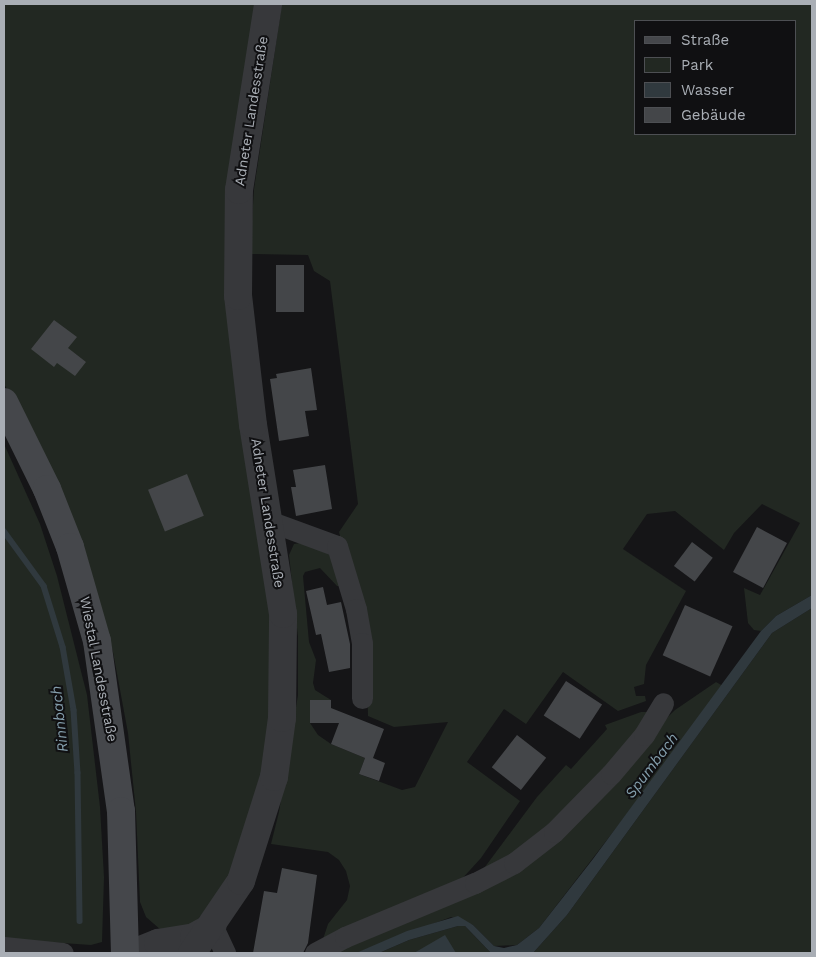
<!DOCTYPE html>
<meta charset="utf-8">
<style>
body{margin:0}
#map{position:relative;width:816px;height:957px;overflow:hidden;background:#151517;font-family:"Work Sans",sans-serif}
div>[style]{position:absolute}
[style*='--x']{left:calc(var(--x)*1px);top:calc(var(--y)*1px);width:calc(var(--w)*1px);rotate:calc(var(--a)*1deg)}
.green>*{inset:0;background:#222822}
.water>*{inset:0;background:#30393e}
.stream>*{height:5.5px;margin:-2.75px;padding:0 2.75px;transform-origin:2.75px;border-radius:2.75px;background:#30393e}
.building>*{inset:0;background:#444649;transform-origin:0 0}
.minor>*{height:21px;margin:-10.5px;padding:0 10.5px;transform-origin:10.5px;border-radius:10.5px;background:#37383b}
.tertiary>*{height:28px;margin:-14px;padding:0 14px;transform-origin:14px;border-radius:14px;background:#37383b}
.secondary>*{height:28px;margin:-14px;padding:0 14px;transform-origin:14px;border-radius:14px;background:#45474b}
span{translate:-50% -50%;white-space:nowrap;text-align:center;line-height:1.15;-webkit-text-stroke:4px #101012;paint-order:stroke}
.street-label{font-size:14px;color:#a9aeb5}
.water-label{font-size:15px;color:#849eac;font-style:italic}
.frame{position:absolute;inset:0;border:5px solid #a9aeb5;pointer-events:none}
.legend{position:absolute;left:634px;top:20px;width:162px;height:115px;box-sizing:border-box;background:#101012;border:1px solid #4d4f53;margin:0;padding:6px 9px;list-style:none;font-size:15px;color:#a9aeb5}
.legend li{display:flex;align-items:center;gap:10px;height:25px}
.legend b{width:25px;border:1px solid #4d4f53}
</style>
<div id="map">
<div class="green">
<div style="clip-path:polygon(4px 4px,258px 4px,238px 116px,264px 561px,274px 656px,269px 735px,253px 818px,228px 887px,192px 925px,161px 930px,146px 917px,140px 902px,136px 812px,128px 733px,113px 652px,86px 554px,34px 436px,4px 384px)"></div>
<div style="clip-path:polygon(evenodd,282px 4px,812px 4px,812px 595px,776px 616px,761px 631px,754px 630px,748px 623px,744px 588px,760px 595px,800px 523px,762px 504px,734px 533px,724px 550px,675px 511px,647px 514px,623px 549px,686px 591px,646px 665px,644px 684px,634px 687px,636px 696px,645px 696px,646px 701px,618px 711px,563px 672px,526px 724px,504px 709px,467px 762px,520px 801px,481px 858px,460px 881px,322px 942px,328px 924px,347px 900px,350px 886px,346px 871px,339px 860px,328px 852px,271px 844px,279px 812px,298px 695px,298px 637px,289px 555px,294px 544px,306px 542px,333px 549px,342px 586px,337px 586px,320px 568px,305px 572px,303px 576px,309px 642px,316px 660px,313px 683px,315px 690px,331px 700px,310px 700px,310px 723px,318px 735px,331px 744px,365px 758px,359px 774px,402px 790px,415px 787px,448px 722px,394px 727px,368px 716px,366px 639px,339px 532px,358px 504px,330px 281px,314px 271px,308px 255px,250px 254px,254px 189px,282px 4px,635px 21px,795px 21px,795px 134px,635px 134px,635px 21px)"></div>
<div style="clip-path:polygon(4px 444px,40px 524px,57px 576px,87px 695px,100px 807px,104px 877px,102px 942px,91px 945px,4px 939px)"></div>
<div style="clip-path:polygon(812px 608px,812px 953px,533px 953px,567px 915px,772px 633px)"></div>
<div style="clip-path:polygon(716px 682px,723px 686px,643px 793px,539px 928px,517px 945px,494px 946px,473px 925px,451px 917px,356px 953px,326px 953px,509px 871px,675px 710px)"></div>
<div style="clip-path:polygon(641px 712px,647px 712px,650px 717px,563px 818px,476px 879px,537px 797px,566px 765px,571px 769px,607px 729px,605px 725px)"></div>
<div style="clip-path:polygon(458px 926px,465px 926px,491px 953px,379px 953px,409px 940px)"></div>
</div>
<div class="water">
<div style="clip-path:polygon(812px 595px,812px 608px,772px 633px,567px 915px,533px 953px,491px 953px,465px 926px,458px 926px,409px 940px,379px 953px,356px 953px,407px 931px,458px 916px,473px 925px,494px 946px,504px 948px,517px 945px,539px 928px,593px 859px,761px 631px,776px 616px)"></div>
<div style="clip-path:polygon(445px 935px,456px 953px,414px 953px)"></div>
</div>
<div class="stream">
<div style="--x:4;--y:531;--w:68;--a:54"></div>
<div style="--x:44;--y:586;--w:64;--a:72.7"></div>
<div style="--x:63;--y:647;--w:64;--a:80.1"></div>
<div style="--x:74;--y:710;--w:63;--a:86.4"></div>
<div style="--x:78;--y:773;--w:148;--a:89.2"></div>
</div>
<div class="building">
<div style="left:276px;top:265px;width:28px;height:47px"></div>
<div style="clip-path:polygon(54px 320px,77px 337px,68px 348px,86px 362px,75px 376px,57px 363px,54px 367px,31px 349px)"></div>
<div style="clip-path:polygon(311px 368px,317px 410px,305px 411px,309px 436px,279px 441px,270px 379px,277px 378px,276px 374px)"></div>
<div style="clip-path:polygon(325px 465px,332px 509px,296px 516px,291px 487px,296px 487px,293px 470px)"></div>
<div style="left:187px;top:474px;width:45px;height:42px;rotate:68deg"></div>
<div style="left:757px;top:527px;width:34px;height:51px;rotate:28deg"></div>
<div style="left:692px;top:542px;width:26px;height:30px;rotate:37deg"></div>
<div style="clip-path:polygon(323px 587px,327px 605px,341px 602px,350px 644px,350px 668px,329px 672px,321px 634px,316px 635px,306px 591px)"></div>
<div style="left:685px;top:605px;width:52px;height:55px;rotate:24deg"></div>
<div style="left:566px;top:681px;width:43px;height:41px;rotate:33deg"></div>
<div style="clip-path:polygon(310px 700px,331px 700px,331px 708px,384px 729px,373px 758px,385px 763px,379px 781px,359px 774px,365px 758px,331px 744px,339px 723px,310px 723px)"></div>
<div style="left:517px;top:735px;width:37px;height:41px;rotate:38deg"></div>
<div style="clip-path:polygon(282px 868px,317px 875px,308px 943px,303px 953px,253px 953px,264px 891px,277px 893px)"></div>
</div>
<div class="minor">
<div style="--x:269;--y:521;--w:72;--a:20.2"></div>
<div style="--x:337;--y:546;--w:66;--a:73.2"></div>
<div style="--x:356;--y:609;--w:35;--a:80"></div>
<div style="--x:362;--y:643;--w:55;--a:90"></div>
<div style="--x:213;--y:927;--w:29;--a:65"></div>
<div style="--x:4;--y:947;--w:59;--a:5.8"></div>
<div style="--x:315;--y:953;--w:34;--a:-28"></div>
<div style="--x:345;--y:937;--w:141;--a:-22.6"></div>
<div style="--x:475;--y:883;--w:44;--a:-27.1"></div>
<div style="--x:514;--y:863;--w:51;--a:-37.8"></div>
<div style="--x:554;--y:832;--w:81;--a:-45.5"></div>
<div style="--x:611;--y:774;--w:51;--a:-49.8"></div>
<div style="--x:644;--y:735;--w:37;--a:-59"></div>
</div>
<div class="tertiary">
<div style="--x:133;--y:953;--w:27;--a:-22"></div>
<div style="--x:158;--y:943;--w:36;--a:-9"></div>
<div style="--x:194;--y:937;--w:21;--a:-29"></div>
<div style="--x:192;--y:953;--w:87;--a:-55.8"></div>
<div style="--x:241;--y:881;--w:109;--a:-72.4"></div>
<div style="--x:274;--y:777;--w:60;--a:-82.3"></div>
<div style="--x:282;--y:718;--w:104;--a:-89.4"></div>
<div style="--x:283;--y:614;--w:191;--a:-99"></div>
<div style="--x:253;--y:425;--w:130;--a:-96.6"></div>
<div style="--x:238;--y:296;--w:106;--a:-89.5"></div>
<div style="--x:239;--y:190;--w:188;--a:-81.1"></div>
</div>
<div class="secondary">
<div style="--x:4;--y:402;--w:97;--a:63.7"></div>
<div style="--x:47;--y:489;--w:62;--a:68.4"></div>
<div style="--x:70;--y:547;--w:98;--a:74"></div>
<div style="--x:97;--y:641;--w:172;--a:82"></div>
<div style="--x:121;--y:811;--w:142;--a:88.4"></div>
</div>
<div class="street-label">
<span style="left:251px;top:111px;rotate:-81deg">Adneter Landesstraße</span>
<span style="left:268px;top:513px;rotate:81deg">Adneter Landesstraße</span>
<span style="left:99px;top:669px;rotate:79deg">Wiestal Landesstraße</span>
</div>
<div class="water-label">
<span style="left:60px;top:719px;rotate:-96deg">Rinnbach</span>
<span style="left:652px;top:766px;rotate:-53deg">Spumbach</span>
</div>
<div class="frame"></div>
<ul class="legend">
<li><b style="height:6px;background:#45474b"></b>Straße</li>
<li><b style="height:14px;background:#222822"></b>Park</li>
<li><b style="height:14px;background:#30393e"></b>Wasser</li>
<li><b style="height:14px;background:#444649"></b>Gebäude</li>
</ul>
</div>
